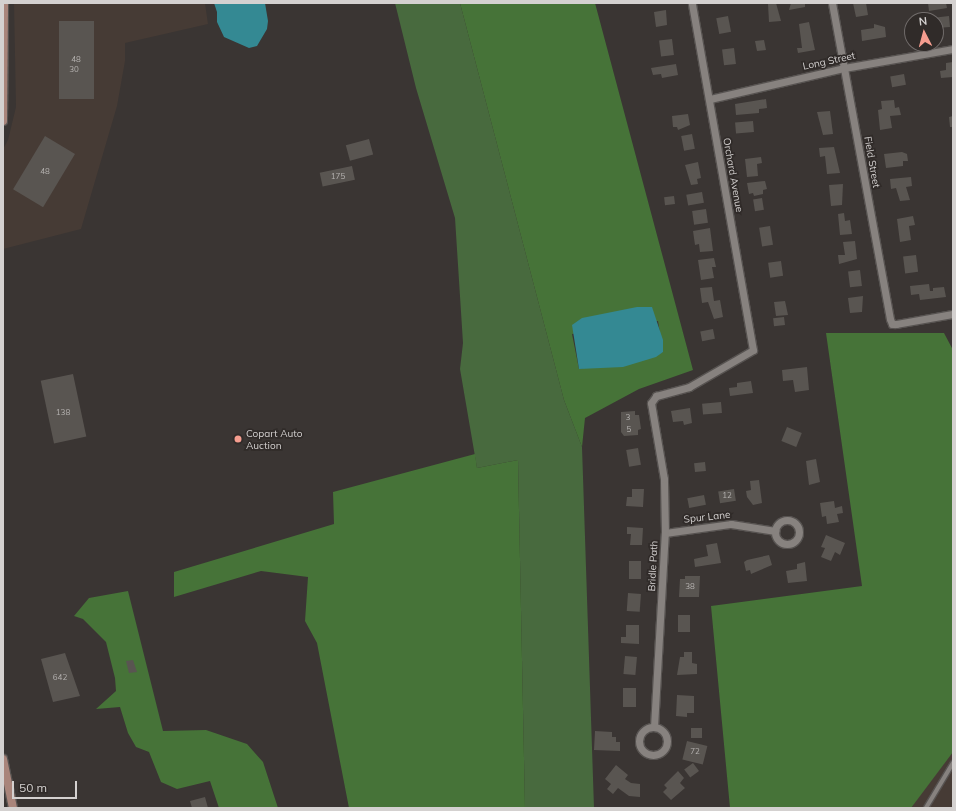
<!DOCTYPE html>
<style>
body{margin:0}
#map{position:relative;width:956px;height:811px;overflow:hidden;background:#3a3533;font-family:Mulish,sans-serif}
div>[style]{position:absolute}
[style*='--x']{left:calc(var(--x)*1px);top:calc(var(--y)*1px);width:calc(var(--w)*1px);rotate:calc(var(--a)*1deg)}
.built>*{inset:0;background:#463b35}
.green>*{inset:0;background:#486a3e}
.forest>*{inset:0;background:#467338}
.water>*{inset:0;background:#348993}
.building>*{inset:0;background:#595551;transform-origin:0 0}
.roads{filter:drop-shadow(1px 0 #575351) drop-shadow(-1px 0 #575351) drop-shadow(0 1px #575351) drop-shadow(0 -1px #575351)}
.service>*{height:3.5px;margin:-1.75px;padding:0 1.75px;transform-origin:1.75px;border-radius:1.75px;background:#87827f}
.minor>*{height:7px;margin:-3.5px;padding:0 3.5px;transform-origin:3.5px;border-radius:3.5px;background:#87827f}
.minor>.ring{margin:-3.5px;padding:0;box-sizing:content-box;background:none;border:7px solid #87827f;border-radius:50%}
.secondary>*{height:8px;margin:-4px;padding:0 4px;transform-origin:4px;border-radius:4px;background:#a9857b}
.dots>*{width:11px;height:11px;translate:-50% -50%;box-sizing:border-box;border:2px solid #302b29;border-radius:50%}
span{translate:-50% -50%;white-space:nowrap;text-align:center;line-height:1.15;-webkit-text-stroke:3.5px #302b29;paint-order:stroke}
.number-label{font-size:8px;color:#b5b2b0}
.number-label span{-webkit-text-stroke-width:0}
.street-label{font-size:10px;color:#d4d1d0}
.poi-label{font-size:10px;color:#d4d1d0}
.left{translate:0 -50%;text-align:left}
.frame{position:absolute;inset:0;border:4px solid #d4d1d0;pointer-events:none}
.north{position:absolute;left:904px;top:12px;width:40px;height:40px;box-sizing:border-box;background:#302b29;border:1px solid #726d6c;border-radius:50%;rotate:354deg;font-size:11px;font-weight:700;line-height:16px;text-align:center;color:#d4d1d0}
.north::after{content:'';display:block;margin:auto;width:14px;height:18px;background:#f59d8f;clip-path:polygon(50% 0,100% 100%,50% 72%,0 100%)}
.scale{position:absolute;left:12px;top:781px;width:65px;height:18px;box-sizing:border-box;border:2px solid #d4d1d0;border-top:0;padding-left:5px;font-size:12px;line-height:14px;white-space:nowrap;color:#d4d1d0;-webkit-text-stroke:3px #302b29;paint-order:stroke}
</style>
<div id="map">
<div class="built">
<div style="clip-path:polygon(14px 3px,205px 3px,208px 24px,125px 43px,125px 61px,117px 106px,81px 229px,3px 249px,3px 149px,8px 140px,16px 107px)"></div>
<div style="clip-path:polygon(953px 752px,953px 808px,911px 808px,922px 790px)"></div>
</div>
<div class="green">
<div style="clip-path:polygon(395px 3px,460px 3px,564px 400px,582px 447px,594px 808px,525px 808px,518px 460px,477px 468px,460px 369px,463px 343px,455px 218px,416px 88px)"></div>
</div>
<div class="forest">
<div style="clip-path:polygon(evenodd,460px 3px,595px 3px,693px 370px,639px 389px,585px 418px,582px 447px,564px 400px,460px 3px,658px 321px,663px 352px,579px 369px,572px 334px,658px 321px)"></div>
<div style="clip-path:polygon(826px 333px,944px 333px,953px 350px,953px 752px,911px 808px,730px 808px,711px 606px,862px 586px)"></div>
<div style="clip-path:polygon(475px 454px,477px 468px,518px 460px,525px 808px,349px 808px,317px 643px,305px 621px,308px 577px,261px 571px,174px 597px,174px 572px,334px 524px,333px 492px)"></div>
<div style="clip-path:polygon(128px 591px,163px 731px,206px 730px,247px 744px,263px 762px,278px 808px,219px 808px,210px 781px,177px 789px,161px 782px,149px 752px,136px 747px,128px 733px,120px 707px,96px 709px,116px 691px,115px 678px,106px 642px,83px 619px,74px 616px,89px 598px)"></div>
</div>
<div class="water">
<div style="clip-path:polygon(214px 3px,265px 3px,268px 21px,267px 29px,257px 46px,249px 48px,224px 37px,217px 22px,217px 12px)"></div>
<div style="clip-path:polygon(637px 307px,652px 307px,663px 340px,663px 352px,656px 357px,623px 367px,579px 369px,572px 325px,582px 318px)"></div>
</div>
<div class="building">
<div style="clip-path:polygon(776px 3px,781px 21px,769px 22px,768px 4px)"></div>
<div style="clip-path:polygon(791px 3px,805px 3px,805px 7px,789px 10px)"></div>
<div style="clip-path:polygon(853px 3px,866px 3px,868px 15px,856px 17px)"></div>
<div style="clip-path:polygon(928px 3px,946px 3px,947px 8px,929px 11px)"></div>
<div style="clip-path:polygon(666px 10px,667px 25px,656px 27px,654px 12px)"></div>
<div style="left:728px;top:16px;width:16px;height:12px;rotate:79deg"></div>
<div style="clip-path:polygon(949px 16px,950px 27px,936px 28px,936px 20px,932px 18px)"></div>
<div style="left:59px;top:21px;width:35px;height:78px"></div>
<div style="clip-path:polygon(809px 22px,815px 50px,798px 53px,797px 48px,802px 48px,799px 24px)"></div>
<div style="clip-path:polygon(874px 24px,885px 27px,886px 37px,862px 41px,861px 30px,874px 28px)"></div>
<div style="left:672px;top:39px;width:16px;height:13px;rotate:83deg"></div>
<div style="clip-path:polygon(764px 40px,766px 50px,757px 51px,755px 41px)"></div>
<div style="left:734px;top:48px;width:16px;height:12px;rotate:83deg"></div>
<div style="clip-path:polygon(953px 62px,953px 77px,941px 78px,940px 71px,946px 70px,946px 63px)"></div>
<div style="clip-path:polygon(676px 64px,678px 75px,662px 78px,661px 74px,653px 75px,651px 68px)"></div>
<div style="left:904px;top:74px;width:11px;height:14px;rotate:80deg"></div>
<div style="clip-path:polygon(766px 99px,767px 108px,759px 109px,759px 113px,736px 115px,735px 104px)"></div>
<div style="clip-path:polygon(894px 100px,895px 108px,899px 107px,901px 115px,890px 116px,892px 128px,880px 130px,878px 110px,882px 109px,881px 101px)"></div>
<div style="clip-path:polygon(830px 111px,833px 134px,823px 135px,817px 112px)"></div>
<div style="clip-path:polygon(688px 114px,690px 125px,678px 130px,677px 127px,673px 127px,672px 116px)"></div>
<div style="clip-path:polygon(953px 116px,953px 127px,950px 127px,949px 117px)"></div>
<div style="left:753px;top:121px;width:11px;height:18px;rotate:85deg"></div>
<div style="left:692px;top:134px;width:15px;height:11px;rotate:79deg"></div>
<div style="left:45px;top:136px;width:35px;height:62px;rotate:31deg"></div>
<div style="left:369px;top:139px;width:16px;height:24px;rotate:75deg"></div>
<div style="clip-path:polygon(834px 147px,840px 173px,827px 174px,825px 156px,820px 157px,819px 148px)"></div>
<div style="clip-path:polygon(902px 152px,907px 154px,908px 161px,903px 161px,903px 166px,886px 168px,884px 154px)"></div>
<div style="clip-path:polygon(761px 157px,762px 163px,757px 164px,758px 176px,747px 177px,745px 159px)"></div>
<div style="clip-path:polygon(698px 162px,701px 178px,697px 179px,698px 184px,691px 185px,685px 165px)"></div>
<div style="left:352px;top:166px;width:14px;height:33px;rotate:78deg"></div>
<div style="clip-path:polygon(911px 177px,912px 186px,906px 187px,910px 200px,900px 201px,896px 188px,891px 189px,890px 179px)"></div>
<div style="clip-path:polygon(765px 181px,767px 189px,763px 190px,763px 194px,754px 196px,753px 193px,749px 194px,747px 183px)"></div>
<div style="clip-path:polygon(843px 184px,842px 205px,831px 206px,829px 185px)"></div>
<div style="left:702px;top:192px;width:11px;height:16px;rotate:80deg"></div>
<div style="left:674px;top:196px;width:8px;height:10px;rotate:83deg"></div>
<div style="left:762px;top:198px;width:12px;height:9px;rotate:81deg"></div>
<div style="left:706px;top:209px;width:14px;height:14px;rotate:82deg"></div>
<div style="clip-path:polygon(844px 213px,845px 221px,850px 220px,852px 234px,840px 235px,838px 214px)"></div>
<div style="clip-path:polygon(913px 216px,915px 225px,909px 226px,911px 240px,900px 242px,897px 219px)"></div>
<div style="left:770px;top:226px;width:19px;height:11px;rotate:81deg"></div>
<div style="clip-path:polygon(710px 228px,713px 251px,700px 252px,699px 244px,695px 245px,693px 231px)"></div>
<div style="clip-path:polygon(855px 241px,857px 259px,839px 264px,838px 255px,845px 255px,843px 242px)"></div>
<div style="left:916px;top:255px;width:17px;height:13px;rotate:83deg"></div>
<div style="clip-path:polygon(714px 258px,716px 267px,712px 267px,714px 278px,701px 280px,698px 260px)"></div>
<div style="left:781px;top:261px;width:15px;height:13px;rotate:82deg"></div>
<div style="left:860px;top:270px;width:16px;height:12px;rotate:83deg"></div>
<div style="clip-path:polygon(929px 284px,930px 291px,933px 291px,933px 288px,944px 287px,946px 297px,920px 300px,919px 294px,911px 295px,910px 286px)"></div>
<div style="clip-path:polygon(712px 287px,714px 301px,720px 300px,723px 317px,714px 319px,708px 302px,702px 303px,700px 288px)"></div>
<div style="clip-path:polygon(863px 296px,862px 312px,850px 313px,848px 298px)"></div>
<div style="clip-path:polygon(785px 301px,788px 315px,776px 316px,774px 302px)"></div>
<div style="left:784px;top:317px;width:8px;height:11px;rotate:83deg"></div>
<div style="left:713px;top:329px;width:10px;height:13px;rotate:79deg"></div>
<div style="clip-path:polygon(807px 367px,809px 390px,795px 392px,793px 380px,783px 381px,782px 370px)"></div>
<div style="left:73px;top:374px;width:64px;height:33px;rotate:78deg"></div>
<div style="clip-path:polygon(751px 381px,753px 393px,730px 396px,729px 388px,737px 387px,737px 383px)"></div>
<div style="left:721px;top:402px;width:11px;height:19px;rotate:85deg"></div>
<div style="clip-path:polygon(690px 408px,692px 423px,684px 425px,683px 421px,673px 422px,671px 411px)"></div>
<div style="clip-path:polygon(635px 411px,635px 415px,639px 415px,641px 429px,638px 430px,638px 435px,624px 436px,621px 432px,621px 412px)"></div>
<div style="left:787px;top:427px;width:16px;height:15px;rotate:22deg"></div>
<div style="left:638px;top:448px;width:17px;height:12px;rotate:80deg"></div>
<div style="clip-path:polygon(816px 459px,820px 482px,809px 485px,806px 461px)"></div>
<div style="left:705px;top:462px;width:9px;height:11px;rotate:84deg"></div>
<div style="clip-path:polygon(759px 480px,762px 503px,753px 505px,747px 497px,746px 491px,751px 490px,750px 481px)"></div>
<div style="clip-path:polygon(632px 489px,644px 489px,643px 507px,626px 506px,627px 497px,632px 497px)"></div>
<div style="left:734px;top:489px;width:12px;height:16px;rotate:81deg"></div>
<div style="left:704px;top:495px;width:10px;height:17px;rotate:79deg"></div>
<div style="clip-path:polygon(834px 501px,835px 508px,842px 506px,843px 513px,837px 514px,839px 522px,827px 524px,826px 516px,822px 517px,820px 503px)"></div>
<div style="clip-path:polygon(627px 527px,643px 528px,642px 545px,630px 545px,631px 534px,627px 534px)"></div>
<div style="clip-path:polygon(826px 535px,845px 543px,840px 555px,835px 552px,831px 561px,821px 557px,825px 548px,821px 547px)"></div>
<div style="clip-path:polygon(717px 543px,721px 563px,695px 567px,694px 559px,708px 556px,706px 545px)"></div>
<div style="clip-path:polygon(769px 555px,772px 565px,751px 574px,750px 570px,746px 571px,744px 562px,747px 560px)"></div>
<div style="left:629px;top:561px;width:12px;height:18px"></div>
<div style="clip-path:polygon(805px 562px,807px 581px,788px 583px,786px 571px,797px 569px,797px 564px)"></div>
<div style="clip-path:polygon(685px 576px,700px 576px,699px 597px,679px 597px,680px 579px,685px 579px)"></div>
<div style="left:628px;top:593px;width:13px;height:18px;rotate:4deg"></div>
<div style="left:678px;top:615px;width:12px;height:17px"></div>
<div style="clip-path:polygon(626px 625px,639px 625px,639px 644px,621px 643px,621px 637px,626px 637px)"></div>
<div style="clip-path:polygon(684px 652px,692px 652px,692px 663px,697px 664px,697px 674px,677px 675px,680px 657px,684px 657px)"></div>
<div style="clip-path:polygon(65px 653px,80px 696px,53px 702px,41px 659px)"></div>
<div style="left:625px;top:656px;width:12px;height:18px;rotate:5deg"></div>
<div style="clip-path:polygon(133px 660px,137px 672px,129px 673px,126px 661px)"></div>
<div style="left:623px;top:688px;width:13px;height:19px"></div>
<div style="clip-path:polygon(677px 695px,694px 696px,694px 713px,687px 713px,687px 717px,676px 716px)"></div>
<div style="left:702px;top:728px;width:10px;height:11px;rotate:90deg"></div>
<div style="clip-path:polygon(595px 731px,612px 732px,612px 737px,616px 737px,616px 742px,620px 742px,620px 751px,594px 750px)"></div>
<div style="left:687px;top:741px;width:21px;height:19px;rotate:14deg"></div>
<div style="left:693px;top:763px;width:10px;height:11px;rotate:53deg"></div>
<div style="clip-path:polygon(616px 765px,628px 775px,625px 779px,631px 783px,640px 784px,640px 797px,629px 796px,618px 788px,613px 794px,607px 789px,611px 784px,605px 779px)"></div>
<div style="clip-path:polygon(678px 771px,684px 778px,680px 783px,685px 788px,671px 800px,663px 792px,667px 788px,664px 785px)"></div>
<div style="clip-path:polygon(205px 797px,208px 808px,192px 808px,190px 801px)"></div>
</div>
<div class="roads">
<div class="service">
<div style="--x:926;--y:808;--w:52;--a:-59"></div>
</div>
<div class="minor">
<div style="--x:832;--y:3;--w:321;--a:79.6"></div>
<div style="--x:890;--y:319;--w:5;--a:68"></div>
<div style="--x:892;--y:324;--w:4;--a:0"></div>
<div style="--x:896;--y:324;--w:58;--a:-10"></div>
<div style="--x:710;--y:99;--w:138;--a:-13"></div>
<div style="--x:844;--y:68;--w:111;--a:-9.9"></div>
<div class="ring" style="left:775px;top:520px;width:17px;height:17px"></div>
<div style="--x:665;--y:533;--w:67;--a:-7.8"></div>
<div style="--x:731;--y:524;--w:45;--a:9"></div>
<div style="--x:654;--y:727;--w:194;--a:-86.8"></div>
<div style="--x:665;--y:533;--w:54;--a:-91.1"></div>
<div style="--x:664;--y:479;--w:77;--a:-99.7"></div>
<div style="--x:651;--y:403;--w:9;--a:-54"></div>
<div style="--x:656;--y:396;--w:34;--a:-15"></div>
<div style="--x:689;--y:387;--w:74;--a:-30"></div>
<div style="--x:753;--y:350;--w:352;--a:-100"></div>
<div class="ring" style="left:639px;top:727px;width:21px;height:21px"></div>
</div>
<div class="secondary">
<div style="--x:3;--y:121;--w:118;--a:-89.5"></div>
<div style="--x:3;--y:759;--w:50;--a:78.5"></div>
</div>
</div>
<div class="dots">
<div style="left:238px;top:439px;background:#f59d8f"></div>
</div>
<div class="number-label">
<span style="left:76px;top:60px">48</span>
<span style="left:74px;top:70px">30</span>
<span style="left:45px;top:172px">48</span>
<span style="left:338px;top:177px">175</span>
<span style="left:63px;top:413px">138</span>
<span style="left:628px;top:418px">3</span>
<span style="left:629px;top:430px">5</span>
<span style="left:727px;top:496px">12</span>
<span style="left:690px;top:587px">38</span>
<span style="left:60px;top:678px">642</span>
<span style="left:695px;top:752px">72</span>
</div>
<div class="street-label">
<span style="left:829px;top:61px;rotate:-12deg">Long Street</span>
<span style="left:872px;top:162px;rotate:80deg">Field Street</span>
<span style="left:733px;top:175px;rotate:80deg">Orchard Avenue</span>
<span style="left:707px;top:517px;rotate:-6deg">Spur Lane</span>
<span style="left:653px;top:566px;rotate:-87deg">Bridle Path</span>
</div>
<div class="poi-label">
<span class="left" style="left:246px;top:439px">Copart Auto<br>Auction</span>
</div>
<div class="frame"></div>
<div class="north">N</div>
<div class="scale">50 m</div>
</div>
